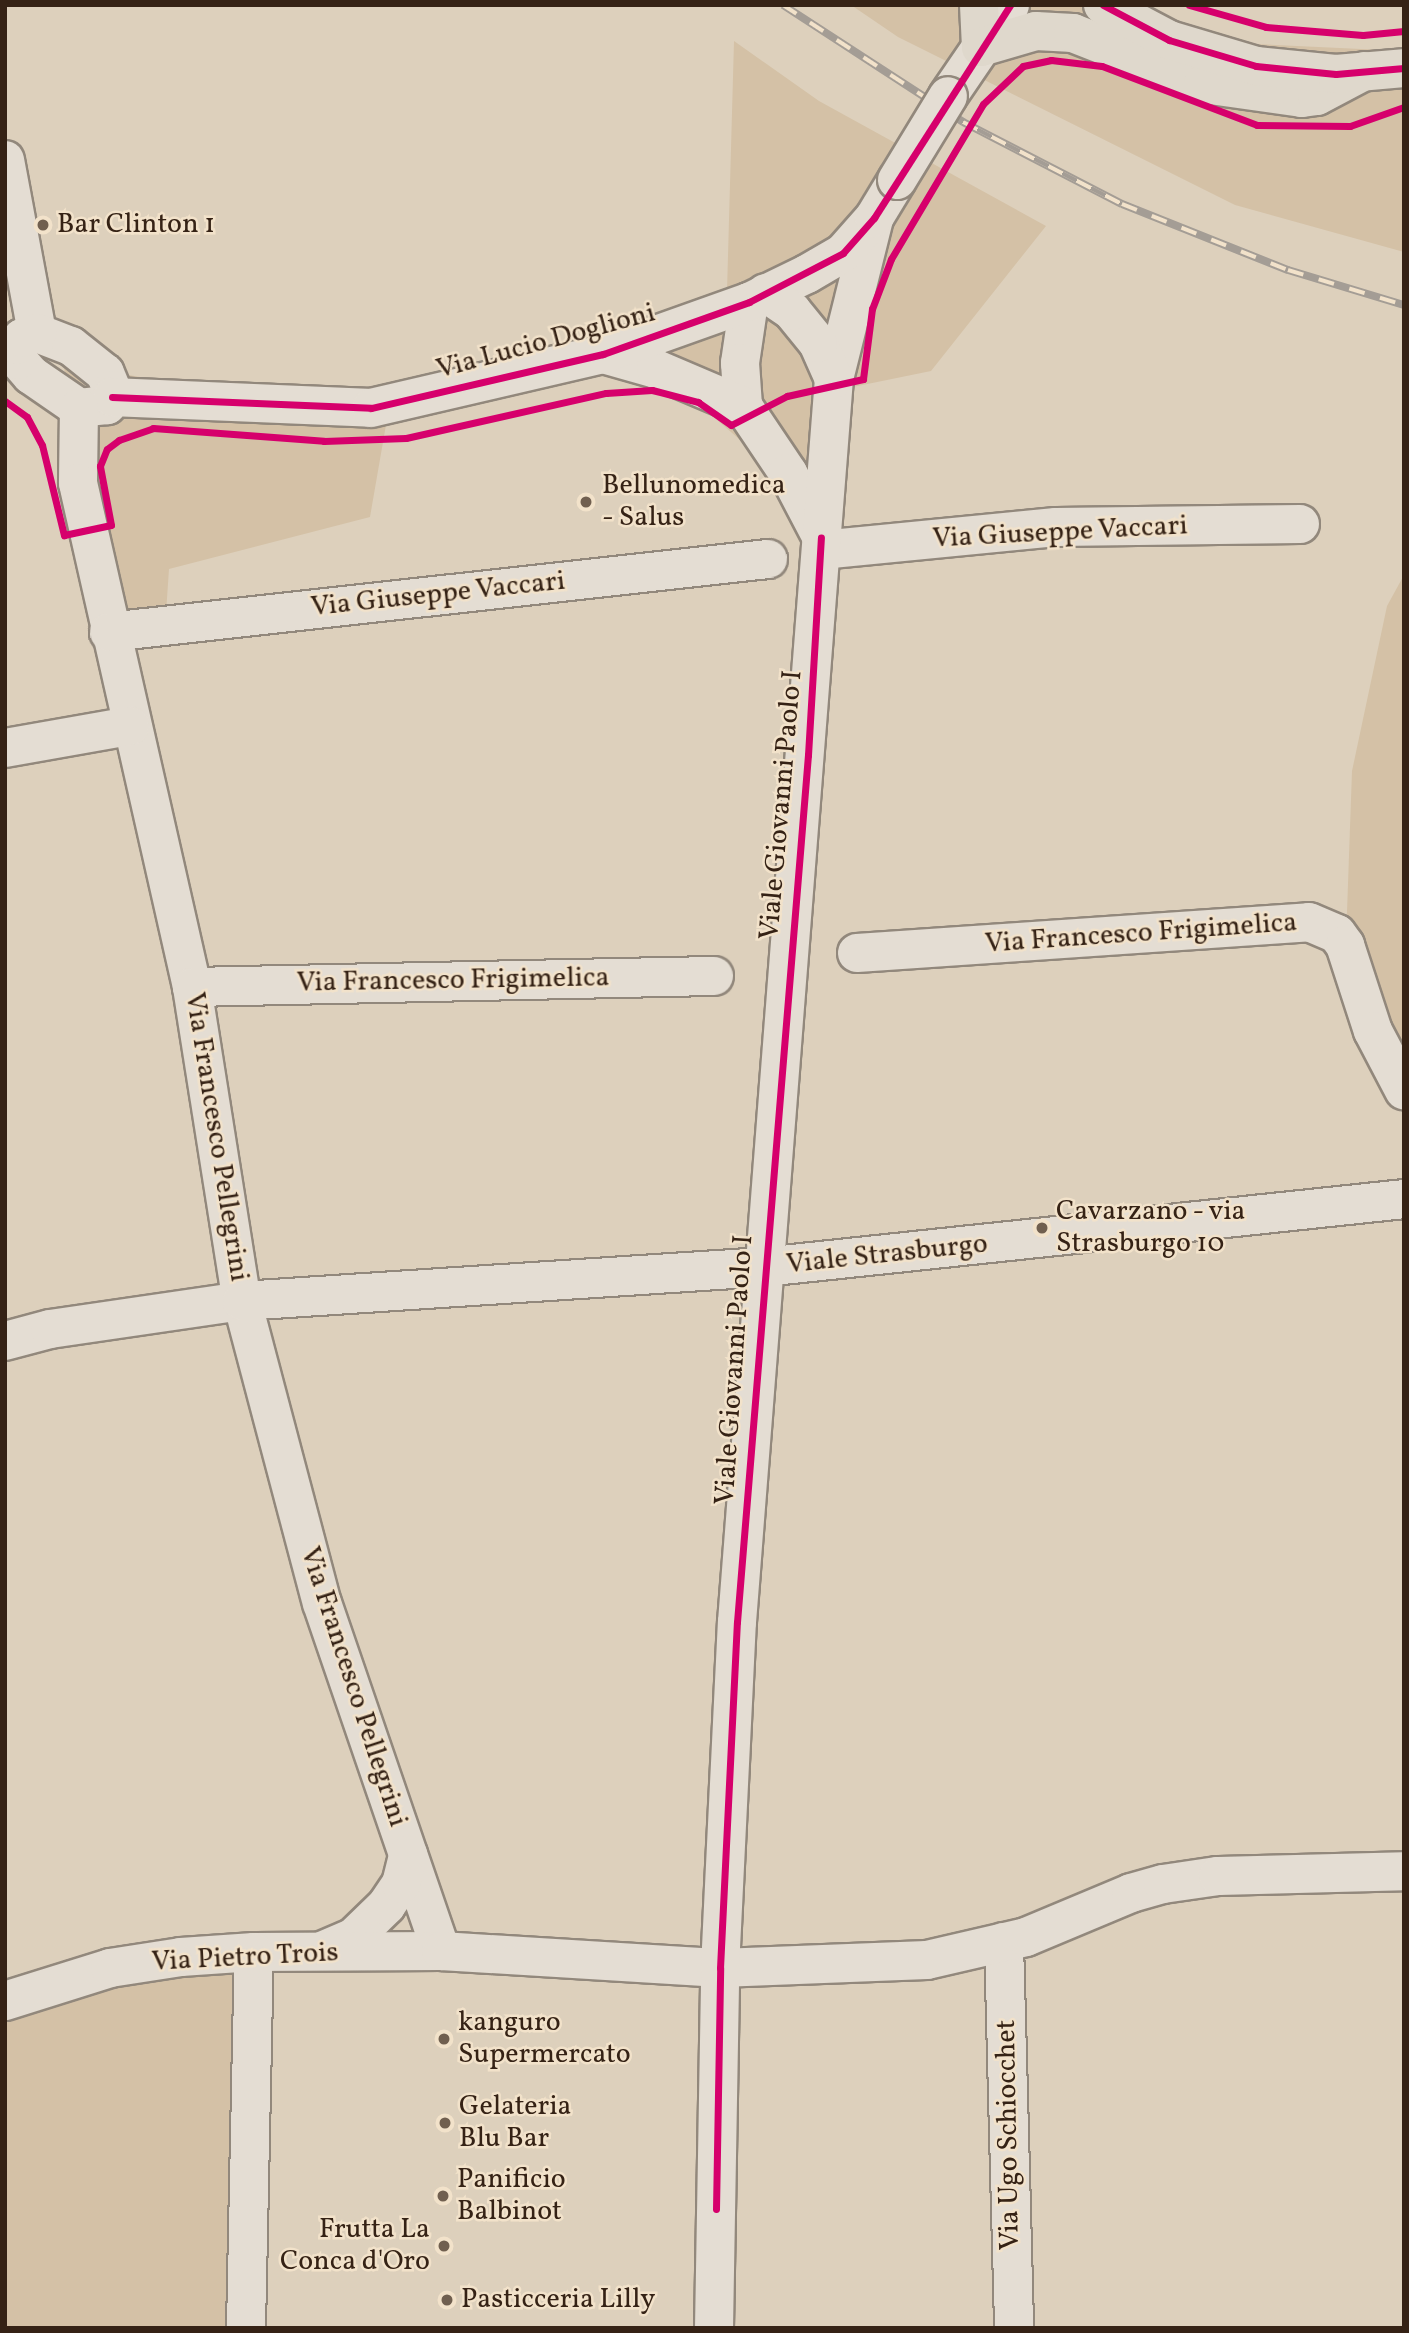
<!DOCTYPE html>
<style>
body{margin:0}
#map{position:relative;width:1409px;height:2333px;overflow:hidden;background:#ddd0bc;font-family:Vollkorn,serif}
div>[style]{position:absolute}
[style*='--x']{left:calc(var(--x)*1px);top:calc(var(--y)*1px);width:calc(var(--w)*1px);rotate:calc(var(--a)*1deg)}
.green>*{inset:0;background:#d4c1a6}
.roads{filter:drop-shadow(2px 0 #92887c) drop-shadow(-2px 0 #92887c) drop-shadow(0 2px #92887c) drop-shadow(0 -2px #92887c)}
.minor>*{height:38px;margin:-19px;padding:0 19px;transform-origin:19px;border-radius:19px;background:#e4ddd3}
.major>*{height:38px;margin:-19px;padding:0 19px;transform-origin:19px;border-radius:19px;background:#dfd8cc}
.rail>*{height:8px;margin-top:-4px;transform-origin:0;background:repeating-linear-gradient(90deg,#f2e2ca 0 16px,#a49d95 0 32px);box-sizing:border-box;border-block:2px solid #a49d95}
.bridges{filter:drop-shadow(2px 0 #92887c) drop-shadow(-2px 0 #92887c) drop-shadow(0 2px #92887c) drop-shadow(0 -2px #92887c)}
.minor-bridge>*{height:38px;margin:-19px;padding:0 19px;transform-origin:19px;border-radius:19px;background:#e4ddd3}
.cycleway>*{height:7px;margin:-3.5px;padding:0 3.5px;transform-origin:3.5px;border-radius:3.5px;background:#d6006c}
.dots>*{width:19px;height:19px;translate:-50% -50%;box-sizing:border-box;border:4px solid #f2e2ca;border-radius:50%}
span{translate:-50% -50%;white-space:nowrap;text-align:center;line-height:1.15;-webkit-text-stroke:5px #f2e2ca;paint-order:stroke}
.poi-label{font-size:28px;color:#352215}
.left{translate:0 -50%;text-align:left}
.right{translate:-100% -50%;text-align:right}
.street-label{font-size:28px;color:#352215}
.frame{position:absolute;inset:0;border:7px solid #352215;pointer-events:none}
</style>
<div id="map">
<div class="green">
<div style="clip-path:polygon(851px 5px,1128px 5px,1193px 41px,1404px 51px,1404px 252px,1235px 205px,898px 37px)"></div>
<div style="clip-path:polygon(734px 41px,819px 101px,1046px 226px,931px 371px,843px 389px,824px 556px,794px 487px,639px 352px,726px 327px)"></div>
<div style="clip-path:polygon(64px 364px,387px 419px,370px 517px,169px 569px,166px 613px,96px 626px,77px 543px)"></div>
<div style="clip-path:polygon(1404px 575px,1404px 1073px,1346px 940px,1352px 771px,1387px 606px)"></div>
<div style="clip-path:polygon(238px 1962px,230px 2328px,5px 2328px,5px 2002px)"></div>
</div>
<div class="roads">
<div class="minor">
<div style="--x:948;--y:96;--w:110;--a:-55.7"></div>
<div style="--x:5;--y:160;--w:176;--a:79.5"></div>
<div style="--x:749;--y:302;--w:62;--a:98.4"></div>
<div style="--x:740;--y:363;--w:43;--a:86"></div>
<div style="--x:743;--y:406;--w:81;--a:56.1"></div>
<div style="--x:788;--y:473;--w:71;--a:62.4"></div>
<div style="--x:37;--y:333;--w:36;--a:21"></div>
<div style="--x:71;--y:346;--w:43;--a:38.5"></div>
<div style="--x:105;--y:373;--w:18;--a:68"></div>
<div style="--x:112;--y:390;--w:16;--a:108"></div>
<div style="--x:107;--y:405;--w:28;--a:174"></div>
<div style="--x:79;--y:408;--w:58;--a:-145.5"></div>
<div style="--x:31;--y:375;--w:20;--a:-131"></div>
<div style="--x:18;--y:360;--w:15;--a:-94"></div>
<div style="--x:17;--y:345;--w:9;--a:-54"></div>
<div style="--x:22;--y:338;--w:16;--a:-18"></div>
<div style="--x:603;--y:354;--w:55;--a:15.8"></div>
<div style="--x:656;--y:369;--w:95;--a:23"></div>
<div style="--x:834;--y:379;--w:162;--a:-76"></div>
<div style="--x:112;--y:397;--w:259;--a:2.4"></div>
<div style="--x:371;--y:408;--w:238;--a:-13.1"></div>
<div style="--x:603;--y:354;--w:155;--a:-19.6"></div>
<div style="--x:749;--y:302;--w:64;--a:-25.8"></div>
<div style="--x:807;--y:274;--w:42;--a:-30.3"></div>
<div style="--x:843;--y:253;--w:47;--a:-48.5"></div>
<div style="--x:874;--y:218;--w:44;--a:-58.8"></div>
<div style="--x:79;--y:408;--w:75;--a:90.8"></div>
<div style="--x:78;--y:483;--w:517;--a:77.25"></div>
<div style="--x:192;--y:987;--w:318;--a:81"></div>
<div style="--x:242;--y:1301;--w:312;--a:75.2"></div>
<div style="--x:322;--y:1603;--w:368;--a:71.1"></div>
<div style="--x:821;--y:550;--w:236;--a:-5.6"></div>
<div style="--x:1056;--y:527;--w:244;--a:-0.7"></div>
<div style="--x:109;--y:632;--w:663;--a:-6.32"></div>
<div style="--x:5;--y:748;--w:127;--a:-10"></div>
<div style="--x:857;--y:953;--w:453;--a:-3.9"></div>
<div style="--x:1309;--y:922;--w:30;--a:23"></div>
<div style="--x:1337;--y:934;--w:14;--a:54"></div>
<div style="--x:1345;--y:945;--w:90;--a:72"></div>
<div style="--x:1373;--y:1031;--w:67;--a:62.3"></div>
<div style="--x:192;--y:987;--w:522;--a:-1.21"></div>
<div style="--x:5;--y:1341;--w:47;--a:-14.9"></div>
<div style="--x:50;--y:1329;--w:194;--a:-8.3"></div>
<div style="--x:242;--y:1301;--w:523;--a:-3.73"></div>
<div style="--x:764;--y:1267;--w:644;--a:-6.06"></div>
<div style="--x:1004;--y:1942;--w:386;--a:88.5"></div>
<div style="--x:324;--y:1950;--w:33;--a:-23"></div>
<div style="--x:354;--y:1937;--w:45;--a:-44.1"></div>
<div style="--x:386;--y:1906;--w:27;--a:-56"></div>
<div style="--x:401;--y:1884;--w:30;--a:-76"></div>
<div style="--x:5;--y:2001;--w:110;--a:-17.4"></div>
<div style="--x:110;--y:1968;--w:72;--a:-8.8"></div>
<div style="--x:181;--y:1957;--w:73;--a:-3.9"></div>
<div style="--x:254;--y:1952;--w:187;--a:-0.3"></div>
<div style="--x:441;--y:1951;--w:280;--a:3.5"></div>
<div style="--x:720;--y:1968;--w:207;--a:-2.2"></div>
<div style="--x:927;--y:1960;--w:102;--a:-13.1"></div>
<div style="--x:1026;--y:1937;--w:114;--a:-22.7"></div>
<div style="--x:1131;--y:1893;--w:33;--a:-16"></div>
<div style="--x:1163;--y:1884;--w:56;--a:-8.3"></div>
<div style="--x:1218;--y:1876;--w:186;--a:-1.5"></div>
<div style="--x:246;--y:2328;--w:376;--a:-88.8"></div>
<div style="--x:714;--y:2328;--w:360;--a:-89"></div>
<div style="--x:720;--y:1968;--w:346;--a:-87.2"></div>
<div style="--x:737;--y:1622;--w:1247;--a:-85.54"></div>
<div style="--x:834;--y:379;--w:39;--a:-114"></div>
<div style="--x:818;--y:343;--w:41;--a:-129.1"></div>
<div style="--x:792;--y:311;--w:32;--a:-146"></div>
</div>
<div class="major">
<div style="--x:979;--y:5;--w:42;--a:87.3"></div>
<div style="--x:981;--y:47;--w:57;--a:-16.2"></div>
<div style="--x:1036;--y:31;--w:37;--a:3"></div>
<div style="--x:1073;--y:33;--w:140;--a:21.4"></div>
<div style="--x:1203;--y:84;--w:100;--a:8"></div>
<div style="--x:1302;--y:98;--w:15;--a:-8"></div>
<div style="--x:1317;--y:96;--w:53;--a:-28"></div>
<div style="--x:1103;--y:5;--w:75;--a:27.9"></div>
<div style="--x:1169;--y:40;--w:91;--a:16.6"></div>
<div style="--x:1256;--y:66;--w:80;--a:5.7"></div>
<div style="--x:1336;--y:74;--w:68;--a:-5"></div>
</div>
</div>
<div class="rail">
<div style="--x:783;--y:5;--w:215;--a:33"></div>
<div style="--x:963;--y:122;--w:179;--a:27.3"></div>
<div style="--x:1122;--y:204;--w:179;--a:21.7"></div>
<div style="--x:1288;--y:270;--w:121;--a:16.8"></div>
</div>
<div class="bridges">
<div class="minor-bridge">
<div style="--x:897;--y:180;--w:98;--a:-58.7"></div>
</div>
</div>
<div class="cycleway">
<div style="--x:1103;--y:5;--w:75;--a:27.9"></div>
<div style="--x:1169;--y:40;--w:91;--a:16.6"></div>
<div style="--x:1256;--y:66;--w:80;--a:5.7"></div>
<div style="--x:1336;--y:74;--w:68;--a:-5"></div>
<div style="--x:1189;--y:5;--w:80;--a:15.9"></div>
<div style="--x:1266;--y:27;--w:97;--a:4.7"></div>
<div style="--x:1363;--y:35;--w:41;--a:-5.6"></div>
<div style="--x:112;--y:397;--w:259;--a:2.4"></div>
<div style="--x:371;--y:408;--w:238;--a:-13.1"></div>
<div style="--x:603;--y:354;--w:155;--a:-19.6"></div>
<div style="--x:749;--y:302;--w:106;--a:-27.5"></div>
<div style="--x:843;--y:253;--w:47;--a:-48.5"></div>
<div style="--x:874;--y:218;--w:253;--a:-57.4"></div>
<div style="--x:5;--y:401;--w:27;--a:36"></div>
<div style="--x:27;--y:417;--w:32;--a:62"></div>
<div style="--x:42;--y:445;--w:93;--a:76.3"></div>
<div style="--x:64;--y:535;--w:48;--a:-12"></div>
<div style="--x:111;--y:525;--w:60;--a:-100.6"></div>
<div style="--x:100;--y:466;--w:18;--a:-68"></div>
<div style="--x:107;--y:449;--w:15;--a:-37"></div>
<div style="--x:119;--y:440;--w:36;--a:-19"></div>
<div style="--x:153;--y:428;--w:171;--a:4.3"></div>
<div style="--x:324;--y:441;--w:82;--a:-2.1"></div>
<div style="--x:406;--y:438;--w:205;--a:-12.7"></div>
<div style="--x:606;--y:393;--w:46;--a:-3.7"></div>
<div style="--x:652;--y:390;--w:48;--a:14.6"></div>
<div style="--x:698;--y:402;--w:40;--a:34.9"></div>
<div style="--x:731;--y:425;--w:63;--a:-27.4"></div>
<div style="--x:787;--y:396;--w:78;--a:-12.6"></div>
<div style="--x:863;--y:379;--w:71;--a:-82.7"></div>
<div style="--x:872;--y:309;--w:53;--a:-69.2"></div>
<div style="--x:891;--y:259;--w:180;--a:-59.3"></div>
<div style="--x:983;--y:104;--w:55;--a:-43.5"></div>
<div style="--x:1023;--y:66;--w:29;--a:-12"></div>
<div style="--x:1051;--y:60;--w:51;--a:6.7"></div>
<div style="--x:1102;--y:66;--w:166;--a:20.8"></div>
<div style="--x:1257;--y:125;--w:93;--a:0.6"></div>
<div style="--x:1350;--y:126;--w:57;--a:-19.4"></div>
<div style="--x:716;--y:2209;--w:241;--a:-89"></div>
<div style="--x:720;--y:1968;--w:346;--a:-87.2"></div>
<div style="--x:737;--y:1622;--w:870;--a:-85.32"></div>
<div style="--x:808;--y:755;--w:218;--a:-86.6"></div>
</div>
<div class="dots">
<div style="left:43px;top:225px;background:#705f4f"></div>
<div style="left:586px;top:502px;background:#705f4f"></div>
<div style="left:1042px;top:1228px;background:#705f4f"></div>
<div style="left:444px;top:2039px;background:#705f4f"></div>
<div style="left:445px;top:2123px;background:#705f4f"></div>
<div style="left:443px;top:2196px;background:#705f4f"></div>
<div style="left:444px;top:2246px;background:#705f4f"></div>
<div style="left:447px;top:2300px;background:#705f4f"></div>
</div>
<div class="poi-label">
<span class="left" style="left:57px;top:225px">Bar Clinton 1</span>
<span class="left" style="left:602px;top:502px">Bellunomedica<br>- Salus</span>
<span class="left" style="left:1056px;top:1228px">Cavarzano - via<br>Strasburgo 10</span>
<span class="left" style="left:458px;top:2039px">kanguro<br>Supermercato</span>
<span class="left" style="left:459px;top:2123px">Gelateria<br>Blu Bar</span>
<span class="left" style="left:457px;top:2196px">Panificio<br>Balbinot</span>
<span class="right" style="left:430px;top:2246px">Frutta La<br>Conca d'Oro</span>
<span class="left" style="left:461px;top:2300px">Pasticceria Lilly</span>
</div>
<div class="street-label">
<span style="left:546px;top:342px;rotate:-15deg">Via Lucio Doglioni</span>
<span style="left:1060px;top:533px;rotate:-3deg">Via Giuseppe Vaccari</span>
<span style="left:438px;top:595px;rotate:-6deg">Via Giuseppe Vaccari</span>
<span style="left:782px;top:805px;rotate:-85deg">Viale Giovanni Paolo I</span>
<span style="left:1141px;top:934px;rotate:-4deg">Via Francesco Frigimelica</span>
<span style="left:453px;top:981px;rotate:-1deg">Via Francesco Frigimelica</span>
<span style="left:216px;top:1137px;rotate:81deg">Via Francesco Pellegrini</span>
<span style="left:887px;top:1255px;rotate:-6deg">Viale Strasburgo</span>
<span style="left:735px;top:1370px;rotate:-86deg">Viale Giovanni Paolo I</span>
<span style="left:353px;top:1687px;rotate:72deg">Via Francesco Pellegrini</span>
<span style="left:245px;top:1958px;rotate:-3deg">Via Pietro Trois</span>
<span style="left:1009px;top:2135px;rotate:-91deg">Via Ugo Schiocchet</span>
</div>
<div class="frame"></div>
</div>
